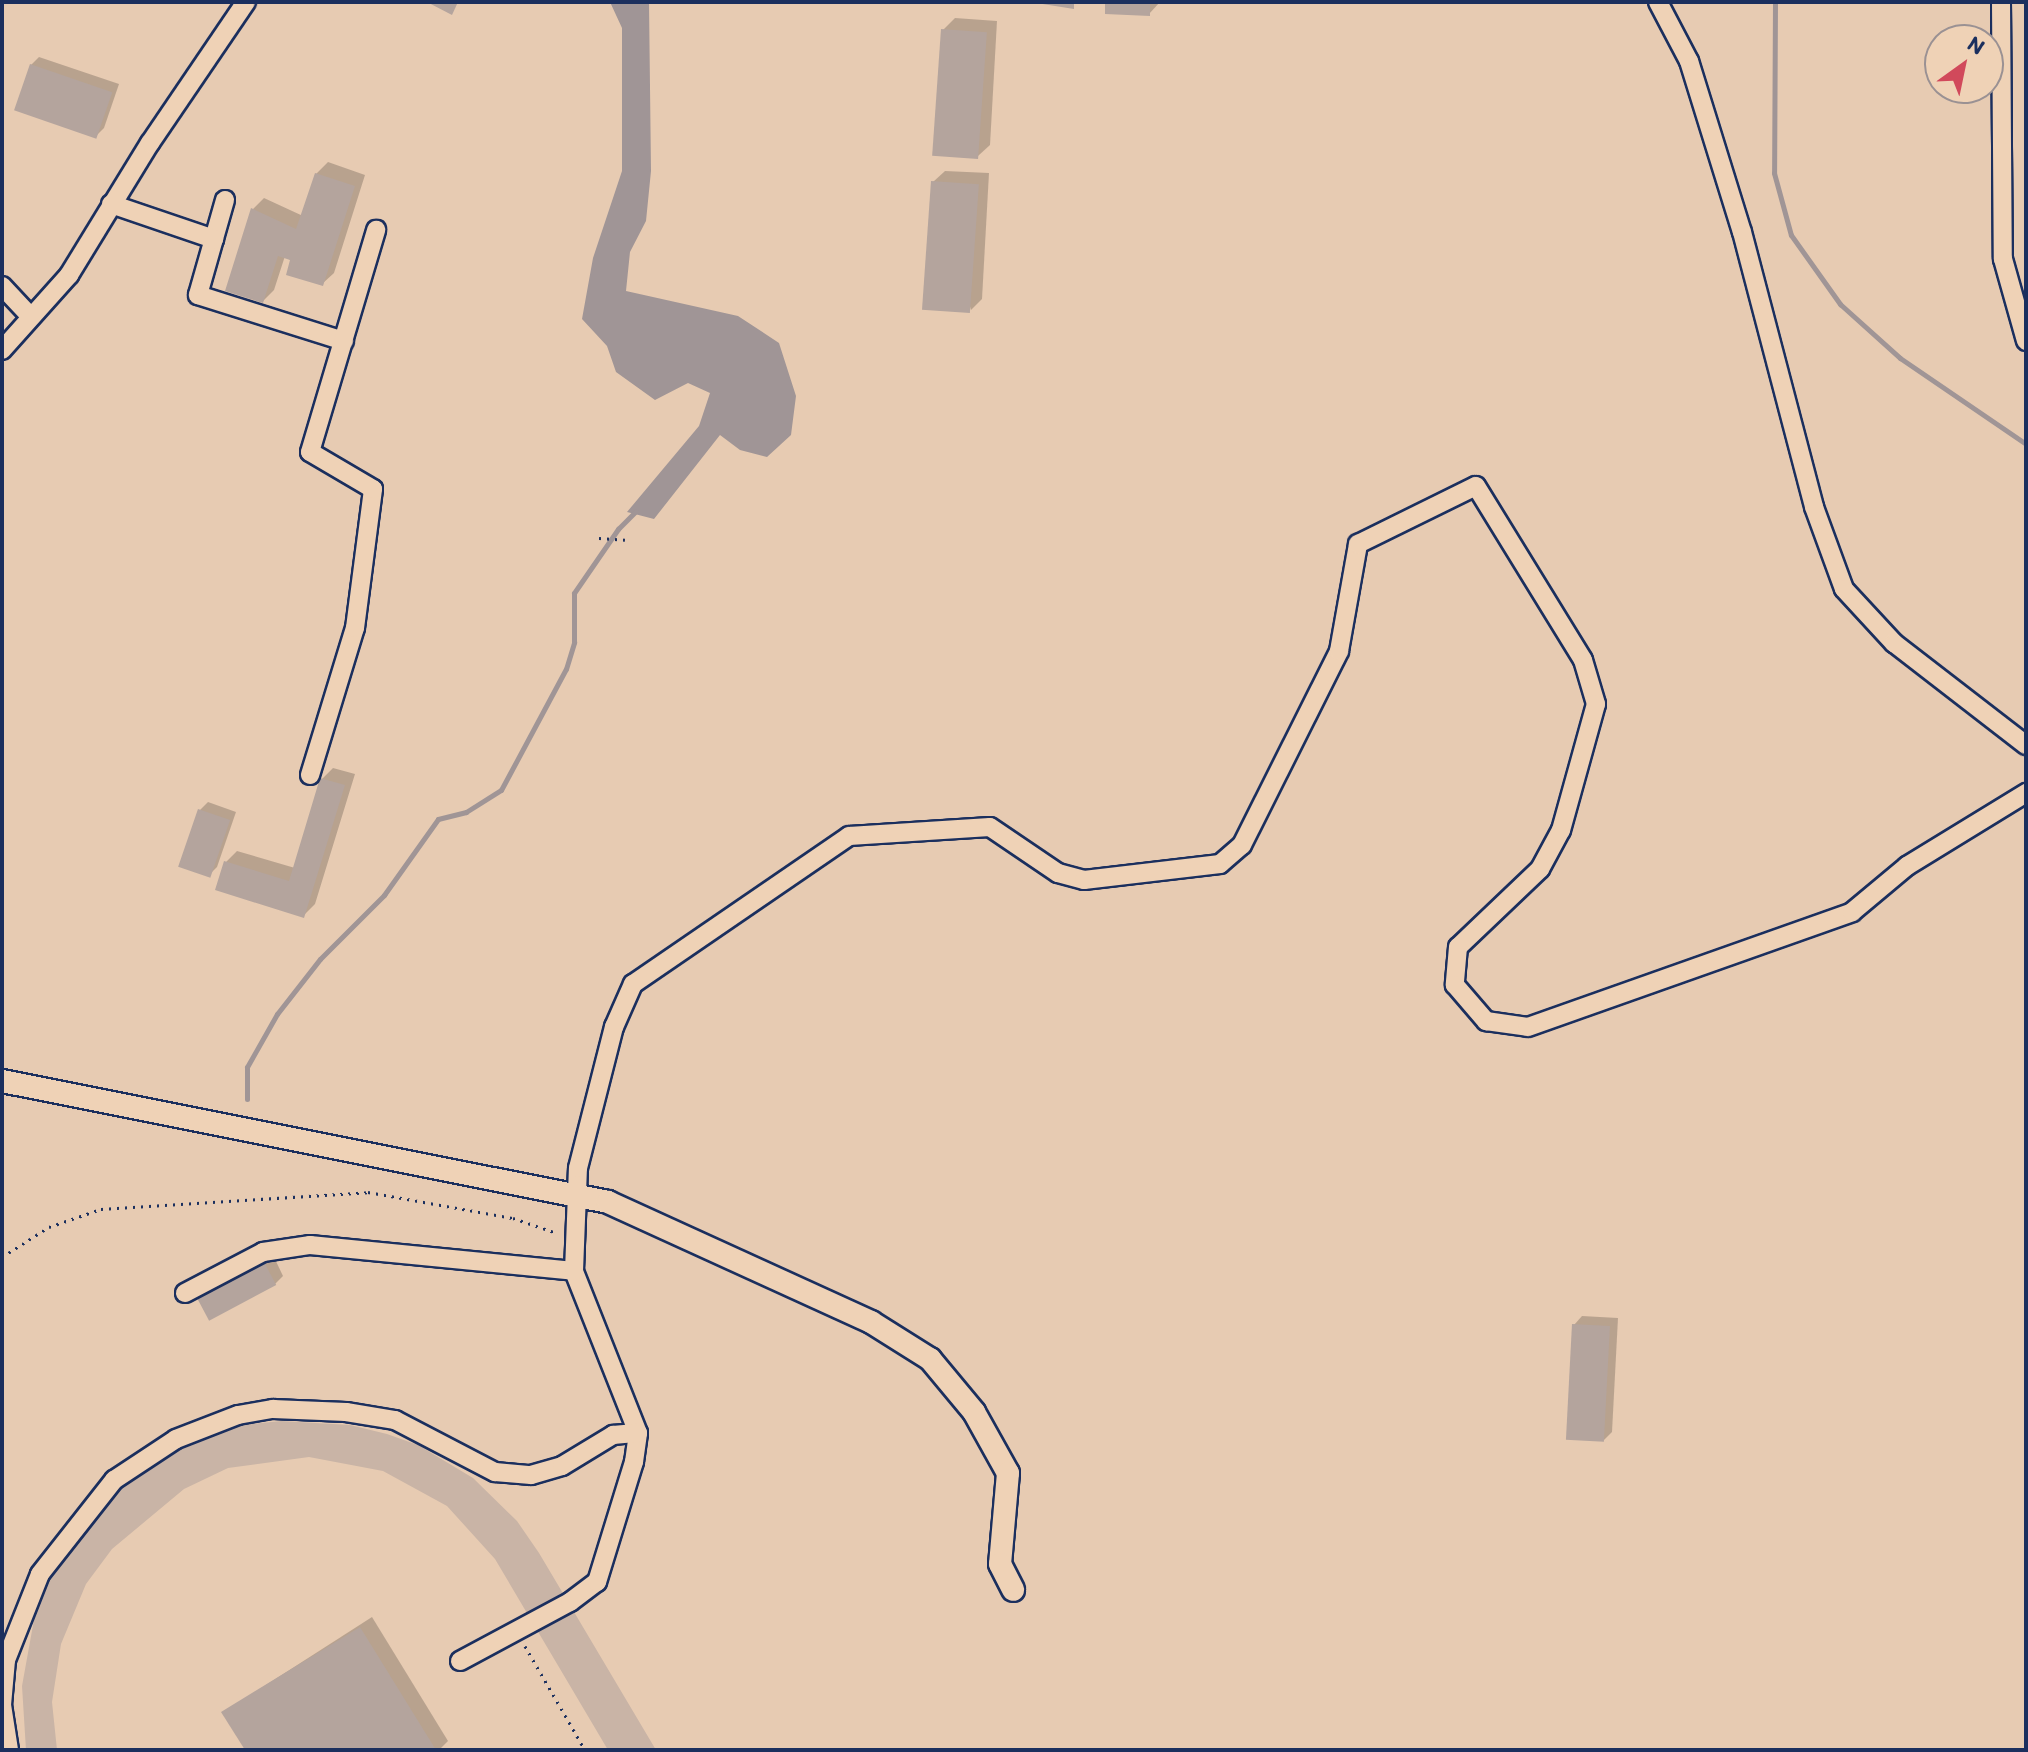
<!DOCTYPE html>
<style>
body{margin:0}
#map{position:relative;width:2028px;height:1752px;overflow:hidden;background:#e7cbb2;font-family:Itim,sans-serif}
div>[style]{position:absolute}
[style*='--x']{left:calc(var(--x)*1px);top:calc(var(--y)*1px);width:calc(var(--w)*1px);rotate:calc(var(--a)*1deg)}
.green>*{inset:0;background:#c9b4a6}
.water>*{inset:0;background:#a09596}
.shadow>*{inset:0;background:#0003}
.stream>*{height:5px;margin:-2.5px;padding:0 2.5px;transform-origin:2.5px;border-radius:2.5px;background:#a09596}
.building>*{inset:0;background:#b4a49d;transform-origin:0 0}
.path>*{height:3px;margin-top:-1.5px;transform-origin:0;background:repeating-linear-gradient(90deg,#1b2f5e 0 2px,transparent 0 8px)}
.roads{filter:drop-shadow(2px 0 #1b2f5e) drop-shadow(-2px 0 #1b2f5e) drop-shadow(0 2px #1b2f5e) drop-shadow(0 -2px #1b2f5e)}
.minor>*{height:18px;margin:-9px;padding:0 9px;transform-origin:9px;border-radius:9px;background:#efd2b6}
.major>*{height:22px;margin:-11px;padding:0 11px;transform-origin:11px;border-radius:11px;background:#efd2b6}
span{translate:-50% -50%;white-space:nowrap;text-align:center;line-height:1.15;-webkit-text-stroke:6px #efd2b6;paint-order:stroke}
.frame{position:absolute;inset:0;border:4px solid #1b2f5e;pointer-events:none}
.north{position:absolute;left:1924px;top:24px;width:80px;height:80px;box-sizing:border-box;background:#efd2b6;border:2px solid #9a9193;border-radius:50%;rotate:33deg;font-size:22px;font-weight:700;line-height:32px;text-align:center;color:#1b2f5e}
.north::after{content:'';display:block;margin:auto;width:28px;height:36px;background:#d1495b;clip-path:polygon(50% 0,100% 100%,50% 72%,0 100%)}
</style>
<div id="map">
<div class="green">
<div style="clip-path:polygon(281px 1421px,350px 1425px,387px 1434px,418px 1445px,473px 1478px,517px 1521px,539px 1553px,656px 1750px,608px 1750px,495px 1559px,447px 1506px,383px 1471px,309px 1457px,228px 1468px,184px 1489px,112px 1549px,86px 1584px,61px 1644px,52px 1702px,57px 1750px,26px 1750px,22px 1686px,35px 1614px,49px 1576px,97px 1513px,120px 1487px,177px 1451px,242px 1425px)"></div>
</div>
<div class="water">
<div style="clip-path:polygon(610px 2px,649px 2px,651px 171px,646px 221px,630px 252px,626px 291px,738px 316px,779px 343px,796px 396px,791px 435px,767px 457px,740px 450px,720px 435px,654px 519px,627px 512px,699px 426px,710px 393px,688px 383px,655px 400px,616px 372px,607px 346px,582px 319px,593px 258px,622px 171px,622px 28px)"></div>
</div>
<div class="shadow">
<div style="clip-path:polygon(1107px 2px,1160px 2px,1149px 14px)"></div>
<div style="clip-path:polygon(955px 18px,997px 21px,990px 145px,978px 156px,943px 30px)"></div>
<div style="clip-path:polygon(39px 57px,119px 84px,104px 128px,96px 136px,31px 65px)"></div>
<div style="clip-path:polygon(328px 162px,365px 175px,334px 273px,322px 284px,285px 256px,274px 290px,263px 301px,253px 209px,264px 198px,303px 216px,316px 174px)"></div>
<div style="clip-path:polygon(945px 171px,989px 173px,982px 299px,971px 310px,933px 182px)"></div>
<div style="clip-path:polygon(333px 768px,355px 774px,315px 904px,304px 915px,226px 862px,237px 851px,295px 868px,322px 779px)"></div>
<div style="clip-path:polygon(208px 802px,236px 812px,217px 867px,208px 876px,200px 810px)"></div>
<div style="clip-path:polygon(273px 1255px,283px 1276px,275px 1284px,200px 1297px)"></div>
<div style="clip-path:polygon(1582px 1316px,1618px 1318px,1612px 1432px,1604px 1440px,1574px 1325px)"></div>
<div style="clip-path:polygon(372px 1617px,448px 1741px,439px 1750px,247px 1750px,224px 1712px)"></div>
</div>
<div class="stream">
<div style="--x:1775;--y:2;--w:171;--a:90.3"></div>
<div style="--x:1774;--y:173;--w:64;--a:74.7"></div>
<div style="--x:1791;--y:235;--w:85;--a:54.6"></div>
<div style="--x:1840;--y:304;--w:81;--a:42"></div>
<div style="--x:1900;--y:358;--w:153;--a:34.3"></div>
<div style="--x:247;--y:1099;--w:32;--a:-90"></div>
<div style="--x:247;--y:1067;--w:61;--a:-60.5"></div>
<div style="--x:277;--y:1014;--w:70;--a:-52"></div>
<div style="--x:320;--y:959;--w:91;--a:-45"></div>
<div style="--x:384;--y:895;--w:93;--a:-54.6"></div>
<div style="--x:438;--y:819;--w:29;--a:-14"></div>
<div style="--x:466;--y:812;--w:41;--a:-32.2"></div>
<div style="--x:501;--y:790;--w:137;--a:-61.8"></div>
<div style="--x:566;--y:669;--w:28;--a:-73"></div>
<div style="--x:574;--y:642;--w:49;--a:-90"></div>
<div style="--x:574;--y:593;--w:78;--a:-55.5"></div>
<div style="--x:618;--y:529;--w:25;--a:-45"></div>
</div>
<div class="building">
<div style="clip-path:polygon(427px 2px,458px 2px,452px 15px)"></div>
<div style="clip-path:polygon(1030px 2px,1074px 2px,1074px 9px)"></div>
<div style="clip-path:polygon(1105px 2px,1150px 2px,1150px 16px,1105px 14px)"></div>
<div style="left:941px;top:29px;width:46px;height:127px;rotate:4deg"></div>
<div style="left:30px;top:64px;width:87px;height:49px;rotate:19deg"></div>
<div style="clip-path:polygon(315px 173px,355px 186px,323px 286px,286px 275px,290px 260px,278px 256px,263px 303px,225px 291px,251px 208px,296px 229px)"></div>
<div style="left:931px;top:181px;width:48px;height:129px;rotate:4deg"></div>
<div style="clip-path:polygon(320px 778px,345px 785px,304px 918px,215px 890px,224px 861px,289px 881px)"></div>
<div style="left:198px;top:809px;width:34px;height:61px;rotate:19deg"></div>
<div style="left:264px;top:1262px;width:26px;height:76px;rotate:62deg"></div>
<div style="left:1572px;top:1324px;width:38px;height:116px;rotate:3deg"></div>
<div style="clip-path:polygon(360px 1627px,436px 1750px,245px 1750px,221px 1712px)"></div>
</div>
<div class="path">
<div style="--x:599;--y:538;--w:26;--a:4"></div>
<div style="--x:2;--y:1257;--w:56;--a:-32.6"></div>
<div style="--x:49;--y:1227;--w:55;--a:-19.1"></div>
<div style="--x:101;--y:1209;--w:268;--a:-3.6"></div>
<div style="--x:368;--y:1192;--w:147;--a:10.2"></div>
<div style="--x:513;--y:1218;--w:46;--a:18.8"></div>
<div style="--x:525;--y:1646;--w:120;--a:60"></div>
</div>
<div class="roads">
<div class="minor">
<div style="--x:1658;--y:2;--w:67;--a:62.3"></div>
<div style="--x:1689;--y:61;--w:179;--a:72.8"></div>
<div style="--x:1742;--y:232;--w:284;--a:75.3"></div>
<div style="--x:1814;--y:507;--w:87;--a:69.9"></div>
<div style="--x:1844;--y:589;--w:74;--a:47.2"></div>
<div style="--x:1894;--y:643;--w:167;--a:37.7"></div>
<div style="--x:2001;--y:2;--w:257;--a:89.6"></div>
<div style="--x:2003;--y:259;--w:85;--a:74.3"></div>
<div style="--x:225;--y:200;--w:99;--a:105.9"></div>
<div style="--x:198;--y:295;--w:153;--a:17.5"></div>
<div style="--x:111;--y:204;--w:109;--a:18.8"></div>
<div style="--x:2;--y:286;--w:42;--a:46.9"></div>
<div style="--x:2;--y:350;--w:101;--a:-48.2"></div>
<div style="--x:69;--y:275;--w:155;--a:-58.5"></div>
<div style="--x:150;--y:143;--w:171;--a:-55.8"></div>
<div style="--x:310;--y:775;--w:154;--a:-73"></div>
<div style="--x:355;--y:628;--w:140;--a:-82.6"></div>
<div style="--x:373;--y:489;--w:73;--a:-149.6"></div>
<div style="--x:310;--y:452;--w:232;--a:-73.4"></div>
<div style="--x:185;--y:1293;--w:88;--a:-27.7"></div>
<div style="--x:263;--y:1252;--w:48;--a:-8.5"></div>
<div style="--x:310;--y:1245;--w:265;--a:5.6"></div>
<div style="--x:460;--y:1661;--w:125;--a:-28.2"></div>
<div style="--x:570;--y:1602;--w:34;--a:-37"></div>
<div style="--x:597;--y:1582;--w:126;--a:-72.9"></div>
<div style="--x:634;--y:1462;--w:29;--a:-82"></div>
<div style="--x:638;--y:1433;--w:174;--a:-111.6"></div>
<div style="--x:574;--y:1271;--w:103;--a:-87.8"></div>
<div style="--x:578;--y:1168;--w:146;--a:-75.7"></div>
<div style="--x:614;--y:1027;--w:47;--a:-66.2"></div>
<div style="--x:633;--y:984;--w:262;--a:-34.4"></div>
<div style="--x:849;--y:836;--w:141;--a:-3.7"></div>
<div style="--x:990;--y:827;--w:82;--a:34.1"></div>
<div style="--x:1058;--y:873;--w:27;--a:15"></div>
<div style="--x:1084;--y:880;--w:137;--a:-6.7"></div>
<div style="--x:1220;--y:864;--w:29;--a:-41"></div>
<div style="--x:1242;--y:845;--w:217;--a:-63.4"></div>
<div style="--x:1339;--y:651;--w:109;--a:-79.9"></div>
<div style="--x:1358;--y:544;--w:131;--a:-26.2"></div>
<div style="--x:1476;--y:486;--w:204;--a:58.4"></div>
<div style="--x:1583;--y:660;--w:46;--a:73.5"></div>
<div style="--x:1596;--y:704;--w:131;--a:105.5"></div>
<div style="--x:1561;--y:830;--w:44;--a:118.3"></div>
<div style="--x:1540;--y:869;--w:113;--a:136.4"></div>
<div style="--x:1458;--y:947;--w:38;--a:95"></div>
<div style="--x:1455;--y:985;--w:48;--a:49.3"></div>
<div style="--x:1486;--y:1021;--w:42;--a:8.1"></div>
<div style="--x:1528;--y:1027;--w:344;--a:-19.5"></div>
<div style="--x:1852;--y:912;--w:72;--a:-39.9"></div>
<div style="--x:1907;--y:866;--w:140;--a:-31.5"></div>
<div style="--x:9;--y:1750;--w:46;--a:-98.8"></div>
<div style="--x:2;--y:1705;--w:45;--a:-84.9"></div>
<div style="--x:6;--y:1660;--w:92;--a:-68.4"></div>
<div style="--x:40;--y:1574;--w:120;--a:-51.8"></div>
<div style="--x:114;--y:1480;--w:74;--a:-33.5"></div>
<div style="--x:176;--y:1439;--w:66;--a:-21.2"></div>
<div style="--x:238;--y:1415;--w:36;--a:-10"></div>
<div style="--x:273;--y:1409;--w:73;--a:2.4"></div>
<div style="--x:346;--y:1412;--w:50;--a:9.3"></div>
<div style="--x:395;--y:1420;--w:113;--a:27.5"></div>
<div style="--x:495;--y:1472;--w:36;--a:5"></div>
<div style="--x:531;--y:1475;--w:32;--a:-16"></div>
<div style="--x:562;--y:1466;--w:60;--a:-31.3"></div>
<div style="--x:613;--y:1435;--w:25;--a:-5"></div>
</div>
<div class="major">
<div style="--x:2;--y:1081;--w:618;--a:11.29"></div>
<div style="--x:608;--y:1202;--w:289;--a:24.5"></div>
<div style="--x:871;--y:1322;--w:70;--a:32.1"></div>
<div style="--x:930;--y:1359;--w:69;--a:50.3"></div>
<div style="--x:974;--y:1412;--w:70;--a:60.9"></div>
<div style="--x:1008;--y:1473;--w:91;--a:95"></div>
<div style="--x:1000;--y:1564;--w:29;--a:63"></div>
</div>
</div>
<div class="frame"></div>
<div class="north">N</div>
</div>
